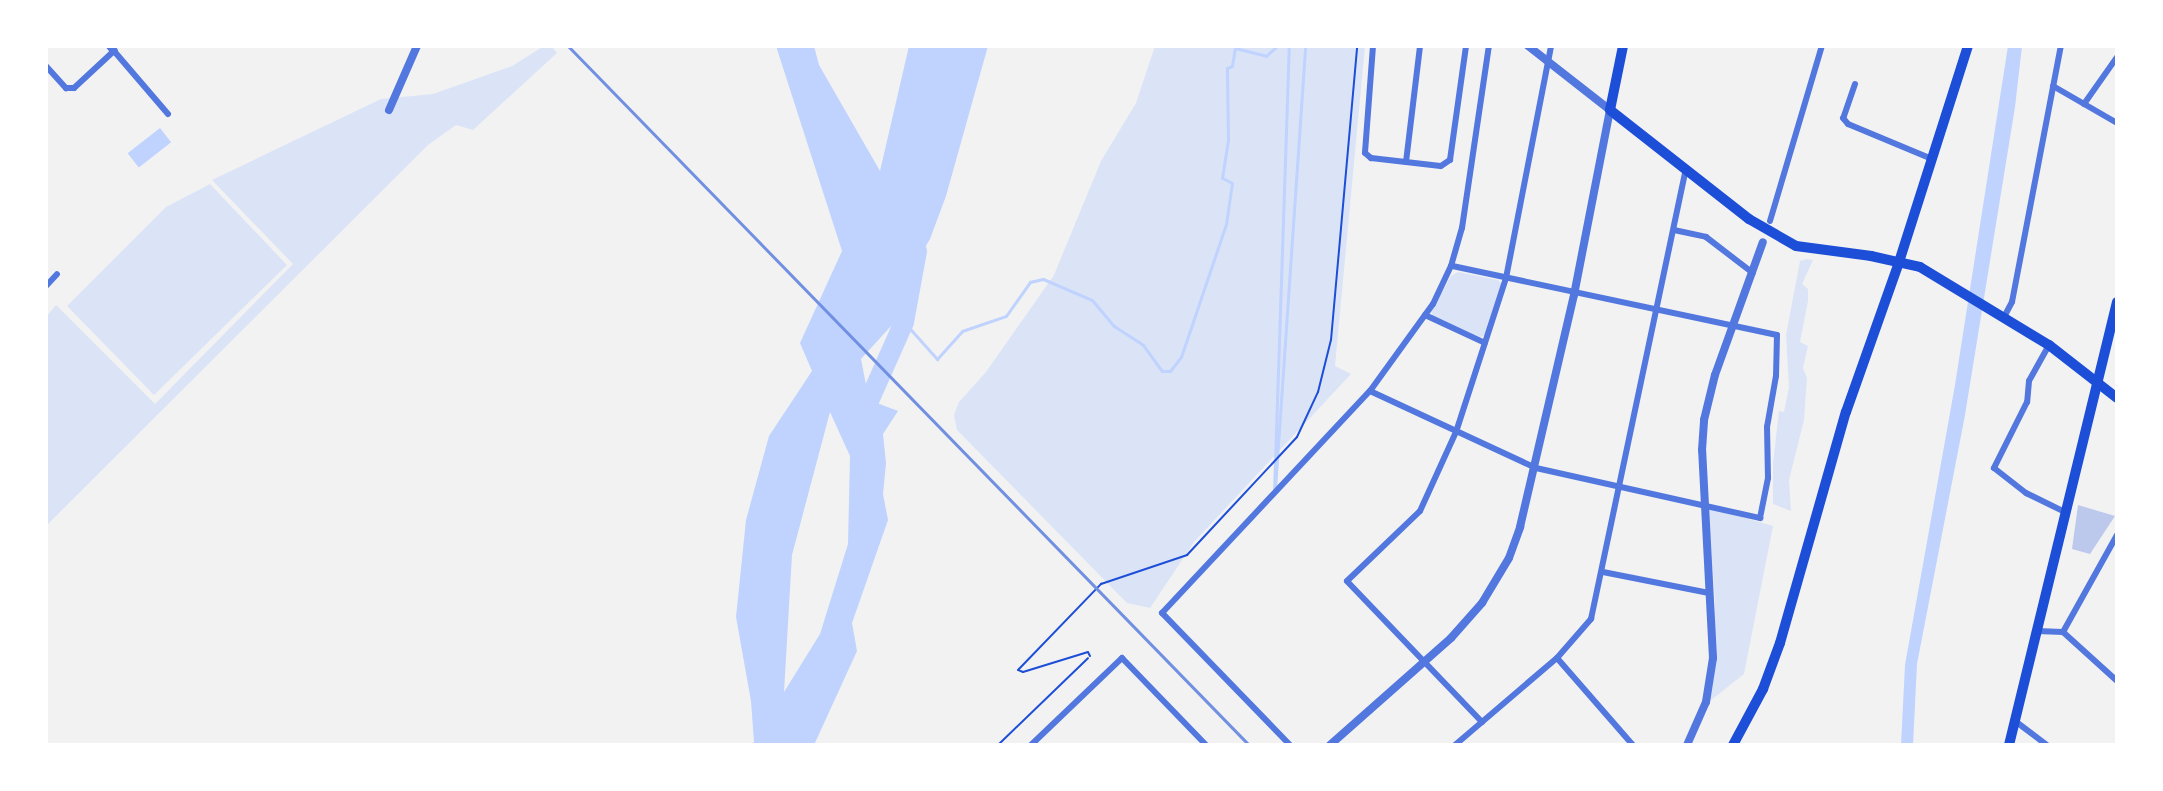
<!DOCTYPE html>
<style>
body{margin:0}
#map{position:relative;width:2163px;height:791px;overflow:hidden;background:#f2f2f2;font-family:"Open Sans",sans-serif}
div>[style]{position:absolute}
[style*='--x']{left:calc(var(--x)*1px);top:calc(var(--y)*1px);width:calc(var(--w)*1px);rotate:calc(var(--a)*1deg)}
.green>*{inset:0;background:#dbe4f7}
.water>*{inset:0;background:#bfd3fe;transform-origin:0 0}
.stream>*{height:3px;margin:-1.5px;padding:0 1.5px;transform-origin:1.5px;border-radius:1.5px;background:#bfd3fe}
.river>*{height:20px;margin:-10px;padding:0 10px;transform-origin:10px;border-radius:10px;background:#bfd3fe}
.building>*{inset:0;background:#bdc9ec}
.path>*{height:2px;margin:-1px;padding:0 1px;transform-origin:1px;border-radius:1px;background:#1d4ed8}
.minor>*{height:6px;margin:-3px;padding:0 3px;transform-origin:3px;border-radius:3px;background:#5277de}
.tertiary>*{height:8px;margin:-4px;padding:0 4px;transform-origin:4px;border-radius:4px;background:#5277de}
.primary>*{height:10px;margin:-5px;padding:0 5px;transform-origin:5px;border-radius:5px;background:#1d4ed8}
.rail>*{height:3px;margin:-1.5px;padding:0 1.5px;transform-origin:1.5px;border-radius:1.5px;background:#7290e2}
span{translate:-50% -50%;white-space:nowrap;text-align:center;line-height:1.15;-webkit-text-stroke:8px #fff;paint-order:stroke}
.frame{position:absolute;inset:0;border:48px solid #fff;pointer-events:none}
</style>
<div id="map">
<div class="green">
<div style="clip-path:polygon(544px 46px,551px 46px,557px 53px,473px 130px,456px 125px,428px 145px,46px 526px,46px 317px,56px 305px,155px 404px,293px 264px,212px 180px,381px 99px,433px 94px,512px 66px)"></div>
<div style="clip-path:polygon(1155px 46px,1365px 46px,1335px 366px,1351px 374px,1194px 542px,1150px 608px,1127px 603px,957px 430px,954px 415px,959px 402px,986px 372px,1054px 275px,1101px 161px,1136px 103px)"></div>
<div style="clip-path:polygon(210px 184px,287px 265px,154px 395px,67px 306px,166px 207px)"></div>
<div style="clip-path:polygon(1807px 259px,1813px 260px,1802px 284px,1808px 289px,1808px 301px,1800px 342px,1808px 346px,1803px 368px,1807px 378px,1804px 420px,1789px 480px,1791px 511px,1773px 504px,1773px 463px,1779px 411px,1784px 412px,1789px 387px,1786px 335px,1800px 261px)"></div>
<div style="clip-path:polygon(1458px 272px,1498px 280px,1502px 284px,1486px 335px,1480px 337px,1433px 317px,1431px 311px,1451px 276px)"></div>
<div style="clip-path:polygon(1708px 507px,1773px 526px,1744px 674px,1710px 701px,1715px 603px)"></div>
</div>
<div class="water">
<div style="clip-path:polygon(evenodd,776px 46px,814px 46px,819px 65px,880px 171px,909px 46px,988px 46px,946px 196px,930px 239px,915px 264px,910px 290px,892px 325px,861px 359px,869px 400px,898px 411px,883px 434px,886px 463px,883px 494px,888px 520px,852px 623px,857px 651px,814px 745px,751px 745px,754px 742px,751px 701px,736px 617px,746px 520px,769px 436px,812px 371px,800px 343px,842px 251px,776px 46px,830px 412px,850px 456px,848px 544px,820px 634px,784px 692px,792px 555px,830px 412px)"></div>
<div style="clip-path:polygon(2008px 46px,2022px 46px,2015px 107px,1965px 415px,1917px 664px,1913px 745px,1901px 745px,1905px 665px,1955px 385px)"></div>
<div style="left:160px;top:128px;width:18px;height:41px;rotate:52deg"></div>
</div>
<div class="stream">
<div style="--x:904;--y:322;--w:50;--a:48.3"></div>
<div style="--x:937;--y:359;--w:38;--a:-48"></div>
<div style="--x:962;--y:331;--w:46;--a:-18.8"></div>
<div style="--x:1006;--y:316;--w:42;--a:-54.8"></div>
<div style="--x:1030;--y:282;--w:13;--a:-13"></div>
<div style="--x:1043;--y:279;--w:53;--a:23.2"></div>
<div style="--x:1092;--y:300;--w:34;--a:50"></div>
<div style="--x:1114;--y:326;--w:35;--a:33"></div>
<div style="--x:1143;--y:345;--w:32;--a:54"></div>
<div style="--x:1162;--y:371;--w:8;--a:0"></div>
<div style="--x:1170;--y:371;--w:18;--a:-52"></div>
<div style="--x:1181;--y:357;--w:140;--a:-71.3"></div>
<div style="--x:1226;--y:224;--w:41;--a:-81.7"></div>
<div style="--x:1232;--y:183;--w:11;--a:-153"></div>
<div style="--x:1222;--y:178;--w:37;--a:-81"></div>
<div style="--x:1228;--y:141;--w:73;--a:-90.8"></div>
<div style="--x:1227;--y:68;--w:5;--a:-22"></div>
<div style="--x:1232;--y:66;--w:18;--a:-81"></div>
<div style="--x:1235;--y:48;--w:32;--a:14"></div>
<div style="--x:1266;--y:56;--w:15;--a:-42"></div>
<div style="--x:1275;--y:489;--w:444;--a:-86.1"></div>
<div style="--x:1274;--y:492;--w:446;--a:-88.1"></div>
</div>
<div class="river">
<div style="--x:869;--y:427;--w:26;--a:-90"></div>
<div style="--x:869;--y:401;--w:86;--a:-66.1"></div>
<div style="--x:904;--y:322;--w:72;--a:-79.6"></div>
</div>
<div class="building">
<div style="clip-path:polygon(2078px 505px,2115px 516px,2090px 554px,2072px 549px)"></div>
</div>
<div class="path">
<div style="--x:1090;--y:656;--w:4;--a:-117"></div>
<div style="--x:1088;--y:652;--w:68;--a:162.9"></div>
<div style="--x:1023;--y:672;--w:5;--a:-158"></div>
<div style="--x:1018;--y:670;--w:120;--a:-46"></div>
<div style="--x:1101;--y:584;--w:91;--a:-18.6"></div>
<div style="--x:1187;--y:555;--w:161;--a:-47"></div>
<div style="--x:1297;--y:437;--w:50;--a:-65"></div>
<div style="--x:1318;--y:392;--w:54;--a:-76"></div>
<div style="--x:1331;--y:340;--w:295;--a:-84.9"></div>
<div style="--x:998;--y:745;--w:125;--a:-44"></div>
</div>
<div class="minor">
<div style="--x:1373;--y:46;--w:107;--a:94.3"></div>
<div style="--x:1365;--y:153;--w:8;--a:40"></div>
<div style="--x:1371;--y:158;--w:70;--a:6.5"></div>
<div style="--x:1441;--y:166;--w:11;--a:-34"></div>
<div style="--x:1450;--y:160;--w:115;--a:-82"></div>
<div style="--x:46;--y:66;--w:30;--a:48"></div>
<div style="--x:66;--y:88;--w:8;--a:0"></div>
<div style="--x:74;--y:88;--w:54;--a:-42.8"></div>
<div style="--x:114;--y:51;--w:83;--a:49.4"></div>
<div style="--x:1855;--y:84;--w:36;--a:109"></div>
<div style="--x:1843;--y:118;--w:8;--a:50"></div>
<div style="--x:1848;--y:124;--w:91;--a:22.6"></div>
<div style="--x:2053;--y:86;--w:74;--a:30"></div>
<div style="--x:2084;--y:104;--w:57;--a:-54.9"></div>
<div style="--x:1406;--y:162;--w:117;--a:-83.1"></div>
<div style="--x:1770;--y:221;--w:183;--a:-73.5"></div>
<div style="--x:1674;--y:230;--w:33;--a:12"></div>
<div style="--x:1706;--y:237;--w:59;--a:37.5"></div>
<div style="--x:46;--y:286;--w:16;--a:-47"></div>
<div style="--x:1425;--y:315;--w:66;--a:25"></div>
<div style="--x:2004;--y:317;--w:17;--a:-62"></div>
<div style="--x:2012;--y:302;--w:261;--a:-79.2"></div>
<div style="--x:2049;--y:345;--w:41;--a:119.1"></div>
<div style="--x:2029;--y:381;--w:21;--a:95"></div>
<div style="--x:2027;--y:402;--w:74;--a:116.6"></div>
<div style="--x:1994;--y:468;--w:41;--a:38"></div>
<div style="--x:2026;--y:493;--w:43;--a:26"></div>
<div style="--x:1370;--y:391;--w:183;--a:24.9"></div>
<div style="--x:1536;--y:468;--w:230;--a:12.6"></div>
<div style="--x:1760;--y:518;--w:41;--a:-78.7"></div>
<div style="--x:1768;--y:478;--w:51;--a:-91.1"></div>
<div style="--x:1767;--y:427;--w:52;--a:-80"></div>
<div style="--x:1776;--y:376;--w:41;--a:-88.6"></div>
<div style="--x:1777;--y:335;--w:333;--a:-168"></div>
<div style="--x:1603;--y:572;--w:108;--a:11.2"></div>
<div style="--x:2037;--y:631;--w:26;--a:2"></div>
<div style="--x:2063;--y:632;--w:111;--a:-60.9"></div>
<div style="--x:2063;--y:632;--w:73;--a:42.2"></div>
<div style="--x:1557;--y:658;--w:116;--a:48.9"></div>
<div style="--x:2015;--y:721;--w:40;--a:37"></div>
<div style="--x:1482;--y:722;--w:195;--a:-133.8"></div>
<div style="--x:1347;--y:581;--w:101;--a:-43.8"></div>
<div style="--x:1420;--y:511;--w:87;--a:-65.5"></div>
<div style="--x:1456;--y:432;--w:162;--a:-72"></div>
<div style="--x:1506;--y:278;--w:236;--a:-79"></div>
<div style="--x:1031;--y:745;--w:126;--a:-43.7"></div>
<div style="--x:1122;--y:658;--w:121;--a:46"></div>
<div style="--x:1290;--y:745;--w:184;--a:-134.1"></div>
<div style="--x:1162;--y:613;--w:304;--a:-46.9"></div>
<div style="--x:1370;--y:391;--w:107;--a:-54.1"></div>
<div style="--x:1433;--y:304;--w:42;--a:-64.7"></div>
<div style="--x:1451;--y:266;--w:40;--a:-74"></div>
<div style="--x:1462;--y:228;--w:184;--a:-81.6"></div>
<div style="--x:1455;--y:745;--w:134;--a:-40.5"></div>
<div style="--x:1557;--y:658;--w:52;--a:-48.9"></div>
<div style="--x:1591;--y:619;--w:459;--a:-78.1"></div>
</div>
<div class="tertiary">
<div style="--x:110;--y:46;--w:6;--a:51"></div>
<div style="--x:389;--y:110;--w:70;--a:-66.4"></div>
<div style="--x:1330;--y:745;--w:162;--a:-41.5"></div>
<div style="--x:1451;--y:638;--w:47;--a:-48.5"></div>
<div style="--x:1482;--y:603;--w:52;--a:-59"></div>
<div style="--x:1509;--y:558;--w:33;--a:-70"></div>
<div style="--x:1520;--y:527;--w:238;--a:-76.9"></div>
<div style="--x:1574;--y:295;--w:188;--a:-79"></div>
<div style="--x:1610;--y:110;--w:104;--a:-142"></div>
<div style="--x:1687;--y:745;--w:47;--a:-66.2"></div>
<div style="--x:1706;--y:702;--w:45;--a:-81"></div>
<div style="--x:1713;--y:658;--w:208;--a:-93"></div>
<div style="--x:1702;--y:450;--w:30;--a:-86"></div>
<div style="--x:1704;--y:420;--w:46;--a:-76.3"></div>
<div style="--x:1715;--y:375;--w:141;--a:-70.2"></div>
</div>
<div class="primary">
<div style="--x:1623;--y:46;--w:65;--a:101.5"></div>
<div style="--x:1610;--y:110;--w:177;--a:38.1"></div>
<div style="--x:1749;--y:219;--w:54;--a:29.9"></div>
<div style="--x:1796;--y:246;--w:76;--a:7.6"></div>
<div style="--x:1871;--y:256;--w:50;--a:12.7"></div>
<div style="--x:1920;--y:267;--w:151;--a:31.2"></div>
<div style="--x:2049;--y:345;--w:86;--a:37.9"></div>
<div style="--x:1733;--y:745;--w:64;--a:-61.8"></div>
<div style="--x:1763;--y:689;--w:49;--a:-69.7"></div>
<div style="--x:1780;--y:643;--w:240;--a:-74.1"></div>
<div style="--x:1846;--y:412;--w:159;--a:-70.5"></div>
<div style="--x:1899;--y:262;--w:227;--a:-72.3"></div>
<div style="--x:2009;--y:745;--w:456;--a:-76.3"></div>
</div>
<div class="rail">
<div style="--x:568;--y:46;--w:976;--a:45.75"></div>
</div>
<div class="frame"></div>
</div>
